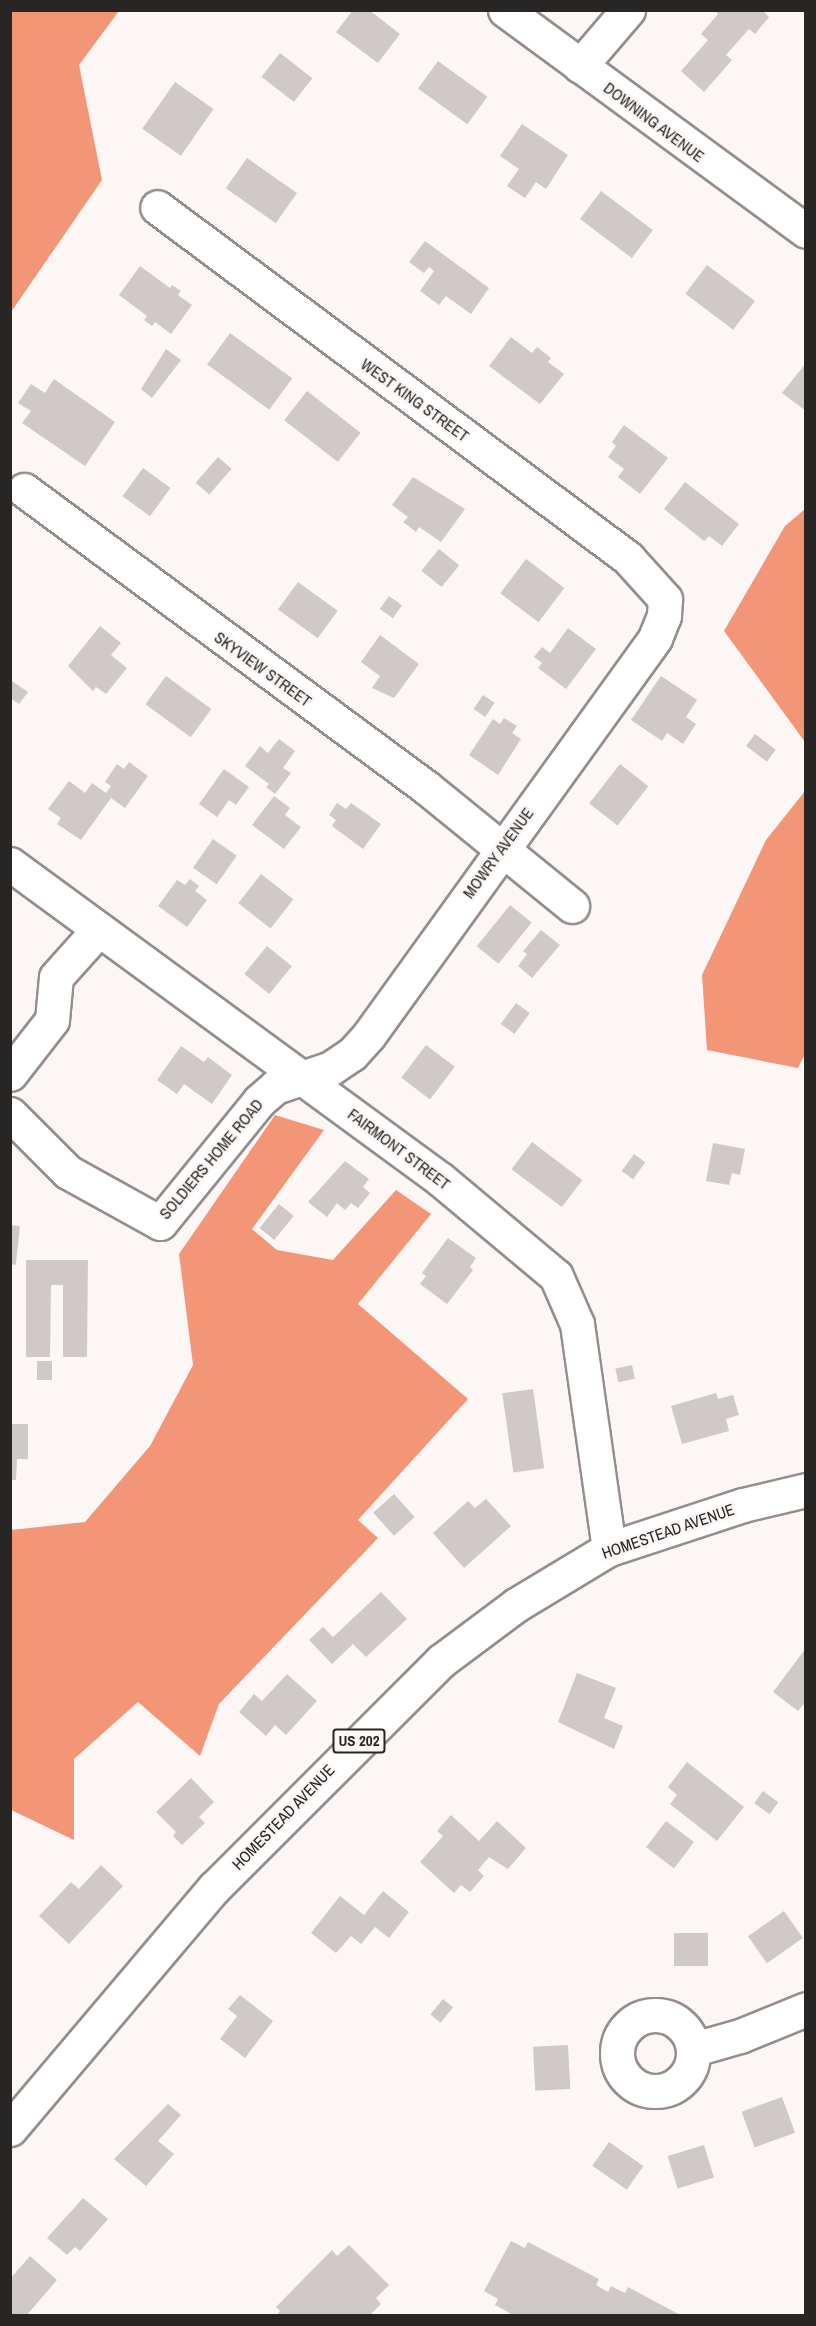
<!DOCTYPE html>
<style>
body{margin:0}
#map{position:relative;width:816px;height:2326px;overflow:hidden;background:#fcf6f4;font-family:"Archivo Narrow",sans-serif}
div>[style]{position:absolute}
[style*='--x']{left:calc(var(--x)*1px);top:calc(var(--y)*1px);width:calc(var(--w)*1px);rotate:calc(var(--a)*1deg)}
.forest>*{inset:0;background:#f39678}
.building>*{inset:0;background:#cfcac8;transform-origin:0 0}
.roads{filter:drop-shadow(2px 0 #948e8d) drop-shadow(-2px 0 #948e8d) drop-shadow(0 2px #948e8d) drop-shadow(0 -2px #948e8d)}
.minor>*{height:33px;margin:-16.5px;padding:0 16.5px;transform-origin:16.5px;border-radius:16.5px;background:#fff}
.minor>.ring{margin:-16.5px;padding:0;box-sizing:content-box;background:none;border:33px solid #fff;border-radius:50%}
.major>*{height:33px;margin:-16.5px;padding:0 16.5px;transform-origin:16.5px;border-radius:16.5px;background:#fff}
span{translate:-50% -50%;white-space:nowrap;text-align:center;line-height:1.15;-webkit-text-stroke:5px #fcf6f4;paint-order:stroke}
.shield-label span{padding:2px 4px;background:#fcf6f4;border:2px solid;border-radius:4px;-webkit-text-stroke-width:0}
.shield-label{font-size:15px;color:#282625;font-weight:700}
.street-label{font-size:16px;color:#282625}
.frame{position:absolute;inset:0;border:12px solid #282625;pointer-events:none}
</style>
<div id="map">
<div class="forest">
<div style="clip-path:polygon(11px 10px,119px 11px,79px 65px,102px 180px,11px 312px)"></div>
<div style="clip-path:polygon(805px 509px,805px 742px,724px 631px,785px 526px)"></div>
<div style="clip-path:polygon(805px 791px,805px 1054px,798px 1068px,707px 1050px,702px 975px,766px 840px)"></div>
<div style="clip-path:polygon(275px 1115px,324px 1130px,252px 1229px,277px 1250px,333px 1260px,396px 1190px,431px 1214px,358px 1304px,468px 1399px,358px 1520px,378px 1538px,219px 1704px,200px 1756px,138px 1702px,74px 1759px,74px 1840px,11px 1810px,11px 1530px,85px 1522px,150px 1446px,193px 1365px,179px 1254px)"></div>
</div>
<div class="building">
<div style="clip-path:polygon(353px 10px,369px 10px,400px 34px,378px 63px,336px 32px)"></div>
<div style="clip-path:polygon(714px 10px,762px 10px,769px 17px,755px 34px,749px 29px,726px 55px,732px 60px,704px 92px,681px 71px,708px 40px,701px 34px,718px 14px)"></div>
<div style="left:280px;top:53px;width:41px;height:30px;rotate:38deg"></div>
<div style="left:438px;top:61px;width:61px;height:34px;rotate:36deg"></div>
<div style="left:175px;top:82px;width:47px;height:57px;rotate:35deg"></div>
<div style="clip-path:polygon(522px 124px,568px 155px,546px 189px,536px 182px,525px 198px,507px 186px,519px 169px,500px 156px)"></div>
<div style="left:247px;top:158px;width:61px;height:37px;rotate:35deg"></div>
<div style="left:601px;top:191px;width:65px;height:35px;rotate:37deg"></div>
<div style="clip-path:polygon(425px 241px,489px 288px,471px 314px,446px 296px,439px 305px,420px 291px,434px 271px,429px 267px,424px 273px,409px 262px)"></div>
<div style="left:707px;top:265px;width:60px;height:36px;rotate:37deg"></div>
<div style="clip-path:polygon(140px 266px,170px 288px,172px 285px,181px 291px,178px 295px,192px 305px,171px 334px,155px 322px,152px 326px,144px 320px,147px 316px,119px 295px)"></div>
<div style="left:230px;top:333px;width:77px;height:39px;rotate:36deg"></div>
<div style="clip-path:polygon(511px 337px,532px 353px,537px 347px,551px 358px,548px 362px,564px 374px,540px 404px,489px 366px)"></div>
<div style="clip-path:polygon(166px 349px,181px 360px,152px 398px,141px 389px)"></div>
<div style="clip-path:polygon(806px 363px,806px 411px,782px 393px)"></div>
<div style="clip-path:polygon(54px 379px,115px 422px,85px 466px,22px 423px,31px 411px,18px 403px,31px 384px,45px 393px)"></div>
<div style="left:307px;top:391px;width:68px;height:37px;rotate:38deg"></div>
<div style="clip-path:polygon(624px 425px,668px 458px,640px 494px,618px 477px,624px 469px,608px 457px,616px 446px,612px 442px)"></div>
<div style="left:218px;top:457px;width:18px;height:34px;rotate:41deg"></div>
<div style="left:143px;top:468px;width:34px;height:35px;rotate:36deg"></div>
<div style="clip-path:polygon(413px 477px,465px 509px,441px 542px,419px 527px,416px 532px,403px 522px,408px 517px,392px 505px)"></div>
<div style="clip-path:polygon(685px 482px,739px 524px,722px 546px,709px 536px,704px 541px,664px 509px)"></div>
<div style="left:439px;top:549px;width:26px;height:28px;rotate:39deg"></div>
<div style="left:526px;top:559px;width:48px;height:43px;rotate:37deg"></div>
<div style="left:298px;top:582px;width:49px;height:34px;rotate:36deg"></div>
<div style="left:389px;top:596px;width:16px;height:16px;rotate:35deg"></div>
<div style="clip-path:polygon(100px 626px,121px 643px,111px 655px,127px 668px,106px 694px,96px 687px,93px 691px,68px 666px)"></div>
<div style="clip-path:polygon(568px 628px,596px 649px,566px 689px,538px 668px,542px 663px,534px 657px,542px 647px,550px 653px)"></div>
<div style="clip-path:polygon(380px 635px,419px 664px,394px 698px,372px 688px,380px 676px,361px 662px)"></div>
<div style="left:166px;top:676px;width:56px;height:35px;rotate:36deg"></div>
<div style="clip-path:polygon(661px 676px,697px 700px,686px 717px,696px 724px,683px 744px,667px 733px,662px 741px,631px 720px)"></div>
<div style="clip-path:polygon(12px 681px,28px 692px,19px 704px,10px 698px)"></div>
<div style="left:483px;top:695px;width:14px;height:17px;rotate:34deg"></div>
<div style="clip-path:polygon(504px 718px,517px 726px,512px 733px,521px 739px,498px 775px,469px 755px,493px 719px,500px 724px)"></div>
<div style="left:755px;top:734px;width:26px;height:15px;rotate:37deg"></div>
<div style="clip-path:polygon(279px 739px,295px 751px,283px 768px,291px 773px,275px 794px,266px 787px,269px 784px,245px 766px,260px 746px,268px 753px)"></div>
<div style="clip-path:polygon(129px 762px,148px 776px,125px 808px,111px 798px,81px 840px,57px 824px,61px 818px,48px 809px,69px 781px,85px 793px,92px 783px,106px 793px,111px 786px,105px 782px,117px 764px,124px 769px)"></div>
<div style="left:620px;top:764px;width:36px;height:50px;rotate:38deg"></div>
<div style="clip-path:polygon(224px 769px,249px 787px,236px 805px,229px 800px,217px 817px,199px 804px)"></div>
<div style="clip-path:polygon(274px 796px,290px 808px,285px 815px,301px 827px,284px 849px,252px 825px)"></div>
<div style="clip-path:polygon(337px 803px,346px 809px,351px 803px,381px 824px,363px 849px,332px 826px,336px 820px,329px 815px)"></div>
<div style="left:213px;top:839px;width:29px;height:35px;rotate:35deg"></div>
<div style="left:261px;top:874px;width:41px;height:37px;rotate:38deg"></div>
<div style="clip-path:polygon(190px 879px,199px 886px,195px 891px,207px 900px,187px 927px,158px 906px,177px 880px,185px 885px)"></div>
<div style="left:510px;top:905px;width:28px;height:53px;rotate:39deg"></div>
<div style="clip-path:polygon(541px 930px,560px 945px,532px 978px,518px 966px,527px 954px,523px 951px)"></div>
<div style="left:267px;top:946px;width:32px;height:36px;rotate:39deg"></div>
<div style="left:516px;top:1003px;width:17px;height:26px;rotate:36deg"></div>
<div style="left:426px;top:1045px;width:36px;height:41px;rotate:37deg"></div>
<div style="clip-path:polygon(181px 1046px,204px 1062px,208px 1057px,232px 1075px,212px 1104px,184px 1084px,177px 1094px,157px 1080px)"></div>
<div style="left:532px;top:1142px;width:63px;height:34px;rotate:37deg"></div>
<div style="clip-path:polygon(713px 1143px,745px 1149px,740px 1175px,732px 1173px,729px 1185px,706px 1181px)"></div>
<div style="left:634px;top:1154px;width:14px;height:21px;rotate:36deg"></div>
<div style="clip-path:polygon(345px 1161px,369px 1179px,363px 1187px,370px 1193px,358px 1208px,351px 1203px,345px 1210px,337px 1203px,327px 1217px,308px 1202px)"></div>
<div style="left:279px;top:1204px;width:19px;height:31px;rotate:39deg"></div>
<div style="left:10px;top:1225px;width:10px;height:39px;rotate:6deg"></div>
<div style="clip-path:polygon(448px 1238px,476px 1258px,470px 1267px,473px 1270px,447px 1304px,420px 1284px,426px 1276px,422px 1273px)"></div>
<div style="clip-path:polygon(26px 1260px,88px 1260px,87px 1357px,63px 1357px,63px 1285px,51px 1285px,50px 1357px,26px 1357px)"></div>
<div style="left:37px;top:1361px;width:15px;height:19px"></div>
<div style="left:632px;top:1365px;width:14px;height:17px;rotate:78deg"></div>
<div style="left:533px;top:1389px;width:80px;height:31px;rotate:82deg"></div>
<div style="clip-path:polygon(716px 1393px,718px 1399px,733px 1395px,739px 1415px,726px 1419px,729px 1431px,682px 1444px,671px 1406px)"></div>
<div style="clip-path:polygon(10px 1424px,28px 1424px,28px 1459px,17px 1459px,16px 1480px,10px 1480px)"></div>
<div style="left:394px;top:1494px;width:31px;height:28px;rotate:48deg"></div>
<div style="clip-path:polygon(486px 1499px,511px 1526px,464px 1568px,433px 1533px,468px 1501px,475px 1508px)"></div>
<div style="clip-path:polygon(381px 1592px,407px 1619px,366px 1657px,353px 1644px,332px 1664px,309px 1640px,323px 1627px,333px 1637px)"></div>
<div style="clip-path:polygon(806px 1648px,806px 1701px,798px 1711px,773px 1692px)"></div>
<div style="clip-path:polygon(577px 1673px,616px 1688px,604px 1718px,623px 1726px,614px 1749px,558px 1722px)"></div>
<div style="clip-path:polygon(287px 1674px,317px 1701px,286px 1735px,275px 1725px,266px 1736px,239px 1712px,254px 1694px,262px 1701px)"></div>
<div style="clip-path:polygon(687px 1762px,744px 1807px,717px 1841px,670px 1804px,677px 1795px,668px 1787px)"></div>
<div style="clip-path:polygon(191px 1778px,214px 1802px,199px 1817px,205px 1823px,182px 1845px,173px 1836px,176px 1832px,156px 1812px)"></div>
<div style="left:763px;top:1791px;width:19px;height:15px;rotate:36deg"></div>
<div style="clip-path:polygon(451px 1815px,479px 1841px,497px 1821px,526px 1848px,508px 1869px,489px 1857px,478px 1870px,484px 1876px,470px 1892px,461px 1885px,454px 1893px,420px 1862px,443px 1836px,437px 1831px)"></div>
<div style="left:666px;top:1821px;width:35px;height:33px;rotate:37deg"></div>
<div style="clip-path:polygon(101px 1865px,123px 1886px,69px 1944px,39px 1916px,71px 1882px,79px 1889px)"></div>
<div style="clip-path:polygon(383px 1891px,409px 1912px,389px 1938px,375px 1927px,361px 1944px,351px 1936px,336px 1953px,311px 1933px,340px 1896px,364px 1915px)"></div>
<div style="left:784px;top:1911px;width:33px;height:44px;rotate:55deg"></div>
<div style="left:674px;top:1933px;width:34px;height:33px"></div>
<div style="clip-path:polygon(240px 1995px,273px 2021px,245px 2058px,220px 2039px,237px 2016px,228px 2009px)"></div>
<div style="left:443px;top:1999px;width:13px;height:20px;rotate:39deg"></div>
<div style="left:568px;top:2045px;width:44px;height:35px;rotate:87deg"></div>
<div style="left:782px;top:2097px;width:38px;height:43px;rotate:70deg"></div>
<div style="clip-path:polygon(168px 2104px,181px 2115px,158px 2141px,174px 2154px,146px 2186px,114px 2159px)"></div>
<div style="left:609px;top:2142px;width:42px;height:29px;rotate:35deg"></div>
<div style="left:704px;top:2145px;width:34px;height:38px;rotate:73deg"></div>
<div style="clip-path:polygon(83px 2198px,108px 2219px,80px 2251px,75px 2247px,67px 2255px,47px 2238px)"></div>
<div style="clip-path:polygon(511px 2241px,525px 2248px,528px 2242px,599px 2279px,596px 2285px,608px 2292px,611px 2286px,625px 2293px,628px 2287px,682px 2316px,515px 2316px,495px 2305px,498px 2299px,484px 2291px)"></div>
<div style="clip-path:polygon(349px 2245px,389px 2285px,376px 2298px,381px 2304px,369px 2316px,276px 2316px,280px 2311px,276px 2307px,332px 2250px,337px 2256px)"></div>
<div style="clip-path:polygon(30px 2256px,57px 2280px,26px 2316px,10px 2316px,10px 2279px)"></div>
</div>
<div class="roads">
<div class="minor">
<div style="--x:505;--y:10;--w:373;--a:36.3"></div>
<div style="--x:580;--y:66;--w:74;--a:-49.4"></div>
<div style="--x:24;--y:490;--w:501;--a:36.48"></div>
<div style="--x:427;--y:788;--w:187;--a:39.1"></div>
<div style="--x:10;--y:864;--w:533;--a:36.22"></div>
<div style="--x:440;--y:1179;--w:151;--a:39.9"></div>
<div style="--x:556;--y:1276;--w:52;--a:66.4"></div>
<div style="--x:577;--y:1324;--w:227;--a:81.9"></div>
<div style="--x:10;--y:1074;--w:68;--a:-52.1"></div>
<div style="--x:52;--y:1020;--w:43;--a:-84.7"></div>
<div style="--x:56;--y:977;--w:64;--a:-48.1"></div>
<div style="--x:10;--y:1114;--w:82;--a:45"></div>
<div style="--x:68;--y:1172;--w:105;--a:29"></div>
<div style="--x:160;--y:1223;--w:157;--a:-50.9"></div>
<div style="--x:259;--y:1101;--w:21;--a:-41"></div>
<div style="--x:275;--y:1087;--w:59;--a:-18.7"></div>
<div style="--x:331;--y:1068;--w:25;--a:-34"></div>
<div style="--x:352;--y:1054;--w:25;--a:-48"></div>
<div style="--x:369;--y:1035;--w:489;--a:-54.2"></div>
<div style="--x:655;--y:638;--w:24;--a:-68"></div>
<div style="--x:664;--y:616;--w:17;--a:-87"></div>
<div style="--x:665;--y:599;--w:55;--a:-132.1"></div>
<div style="--x:628;--y:558;--w:587;--a:-143.31"></div>
<div class="ring" style="left:617px;top:2015px;width:43px;height:43px"></div>
<div style="--x:694;--y:2049;--w:48;--a:-15.8"></div>
<div style="--x:740;--y:2036;--w:71;--a:-22.2"></div>
</div>
<div class="major">
<div style="--x:10;--y:2129;--w:316;--a:-49.8"></div>
<div style="--x:214;--y:1888;--w:321;--a:-45"></div>
<div style="--x:441;--y:1661;--w:94;--a:-36.7"></div>
<div style="--x:516;--y:1605;--w:109;--a:-31.1"></div>
<div style="--x:609;--y:1549;--w:141;--a:-18.2"></div>
<div style="--x:743;--y:1505;--w:65;--a:-13.4"></div>
</div>
</div>
<div class="shield-label">
<span style="left:359px;top:1741px">US 202</span>
</div>
<div class="street-label">
<span style="left:654px;top:122px;rotate:37deg">DOWNING AVENUE</span>
<span style="left:415px;top:400px;rotate:36deg">WEST KING STREET</span>
<span style="left:263px;top:669px;rotate:36deg">SKYVIEW STREET</span>
<span style="left:498px;top:853px;rotate:-54deg">MOWRY AVENUE</span>
<span style="left:399px;top:1149px;rotate:37deg">FAIRMONT STREET</span>
<span style="left:211px;top:1159px;rotate:-50deg">SOLDIERS HOME ROAD</span>
<span style="left:668px;top:1531px;rotate:-19deg">HOMESTEAD AVENUE</span>
<span style="left:283px;top:1817px;rotate:-46deg">HOMESTEAD AVENUE</span>
</div>
<div class="frame"></div>
</div>
